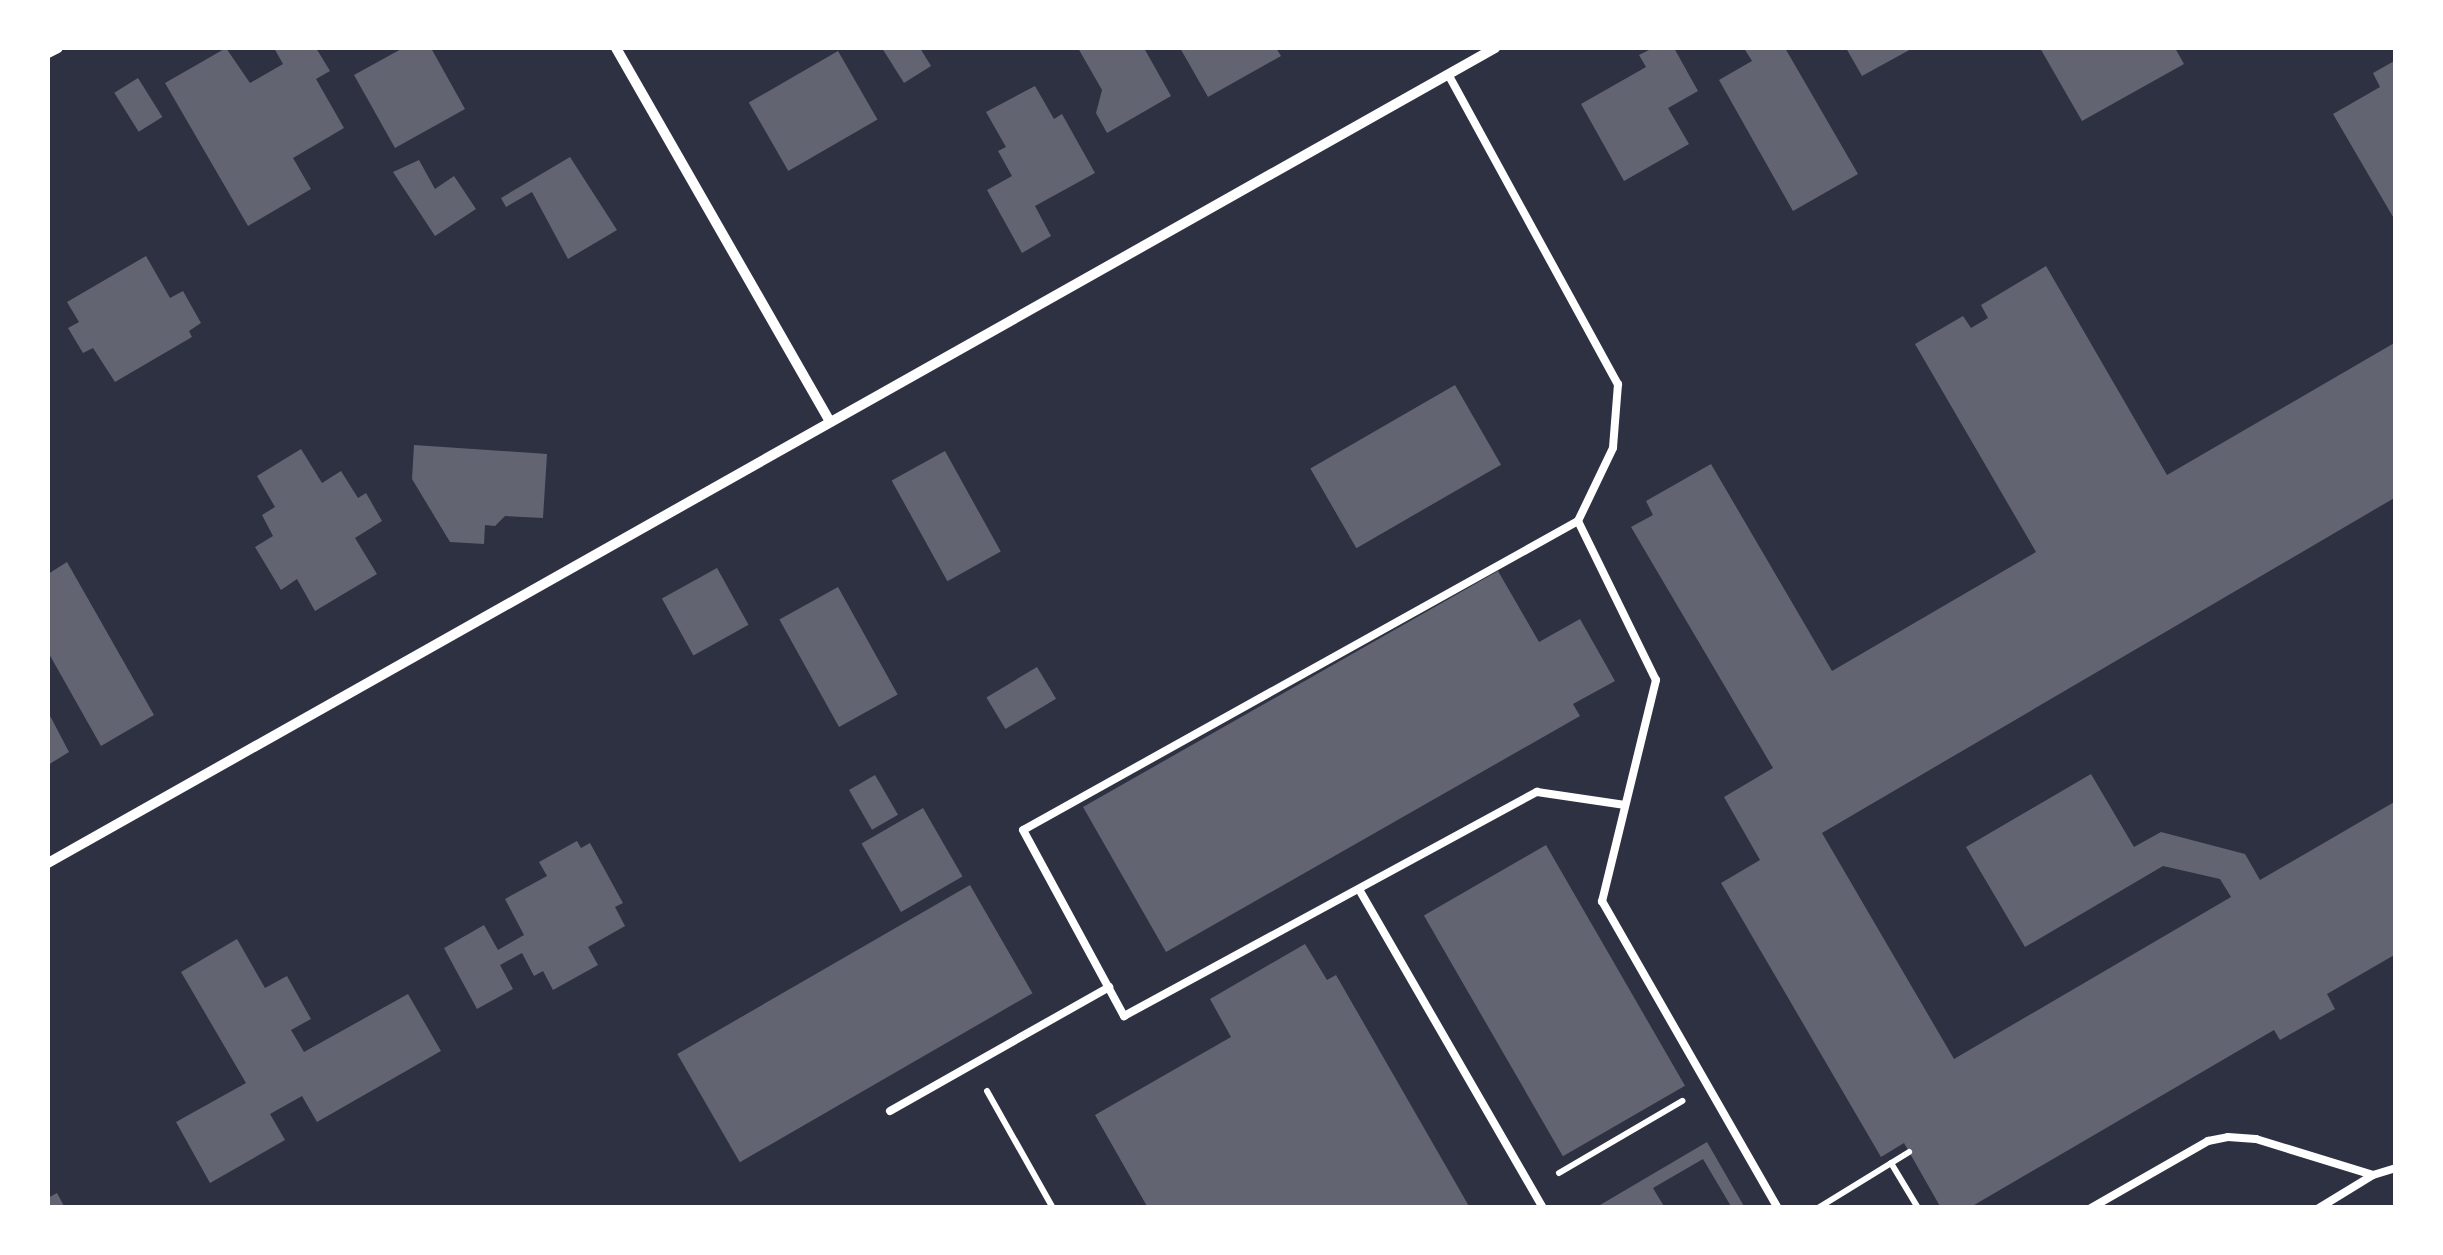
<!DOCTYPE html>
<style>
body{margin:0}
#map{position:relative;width:2443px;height:1255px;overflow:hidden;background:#2d3142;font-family:Arial,sans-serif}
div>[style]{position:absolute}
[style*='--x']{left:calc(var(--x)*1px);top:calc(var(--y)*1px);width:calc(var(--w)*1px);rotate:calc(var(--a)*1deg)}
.building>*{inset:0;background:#626471;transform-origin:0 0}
.path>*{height:6px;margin:-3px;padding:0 3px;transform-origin:3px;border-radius:3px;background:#fff}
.service>*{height:8px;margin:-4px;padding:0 4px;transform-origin:4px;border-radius:4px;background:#fff}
.minor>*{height:10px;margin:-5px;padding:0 5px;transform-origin:5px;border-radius:5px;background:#fff}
span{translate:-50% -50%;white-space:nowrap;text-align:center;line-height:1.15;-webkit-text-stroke:9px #fff;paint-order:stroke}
.frame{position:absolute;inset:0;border:50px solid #fff;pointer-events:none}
</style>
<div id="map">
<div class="building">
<div style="clip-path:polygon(226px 48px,250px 83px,283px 64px,274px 48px,316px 48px,330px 71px,316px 79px,344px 128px,293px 158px,311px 189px,248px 226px,165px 83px)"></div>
<div style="clip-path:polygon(403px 48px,431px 48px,465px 109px,395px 148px,354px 75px)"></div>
<div style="clip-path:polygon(882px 48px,920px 48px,931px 66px,904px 83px)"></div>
<div style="clip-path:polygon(1078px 48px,1144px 48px,1171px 96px,1107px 133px,1096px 113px,1102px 90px)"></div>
<div style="clip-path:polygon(1180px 48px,1276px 48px,1281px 56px,1208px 97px)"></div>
<div style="clip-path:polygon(1653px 48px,1674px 48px,1698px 91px,1668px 108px,1689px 144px,1624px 181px,1581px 104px,1646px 67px,1639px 55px)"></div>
<div style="clip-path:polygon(1744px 48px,1785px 48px,1858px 174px,1793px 211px,1719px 80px,1752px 61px)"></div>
<div style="clip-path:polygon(1846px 48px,1913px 48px,1862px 76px)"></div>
<div style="clip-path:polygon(2040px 48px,2175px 48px,2184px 64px,2082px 121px)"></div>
<div style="left:838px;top:51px;width:79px;height:103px;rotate:60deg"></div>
<div style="clip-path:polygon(2396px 60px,2396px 222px,2333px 114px,2380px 87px,2373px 73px)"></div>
<div style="left:138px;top:78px;width:46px;height:28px;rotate:58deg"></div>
<div style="clip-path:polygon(1035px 86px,1054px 119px,1062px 114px,1095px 173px,1035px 206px,1051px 236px,1022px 253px,987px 190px,1012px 176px,998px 151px,1006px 147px,986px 112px)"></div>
<div style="clip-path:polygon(570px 157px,617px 230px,568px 259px,532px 192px,506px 207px,501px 198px)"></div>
<div style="clip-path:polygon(419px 160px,435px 189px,454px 176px,476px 209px,435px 236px,393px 172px)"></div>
<div style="clip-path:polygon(146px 256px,170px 298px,183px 291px,201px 323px,189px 331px,192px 337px,115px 382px,93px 348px,83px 353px,68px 328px,79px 322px,67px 302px)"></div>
<div style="clip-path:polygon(2046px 266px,2167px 475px,2396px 342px,2396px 497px,1822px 833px,1954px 1059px,2231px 897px,2220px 879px,2163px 866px,2025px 947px,1966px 847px,2091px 774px,2134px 847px,2161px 832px,2245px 854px,2260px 880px,2396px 801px,2396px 954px,2327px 994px,2335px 1009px,2280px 1040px,2274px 1030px,1969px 1208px,1941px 1208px,1904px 1143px,1881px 1157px,1721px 883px,1760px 860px,1724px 797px,1773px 768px,1631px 527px,1653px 515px,1646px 501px,1711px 464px,1832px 671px,2036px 552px,1915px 344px,1963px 316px,1971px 328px,1988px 318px,1981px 305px)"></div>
<div style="left:1455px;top:385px;width:92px;height:167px;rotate:60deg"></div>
<div style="clip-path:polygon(414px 445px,547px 454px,543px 518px,505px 516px,495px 526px,485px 525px,484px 544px,450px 542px,412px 479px)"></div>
<div style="clip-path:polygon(301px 449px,322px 483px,341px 471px,358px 498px,366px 493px,382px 521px,355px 538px,377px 574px,315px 611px,297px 579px,281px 590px,255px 547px,273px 536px,262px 515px,275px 507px,257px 476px)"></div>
<div style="left:945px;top:451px;width:115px;height:61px;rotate:61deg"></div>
<div style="clip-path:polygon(67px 562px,154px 715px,101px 746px,48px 652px,48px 574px)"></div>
<div style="left:717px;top:568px;width:65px;height:63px;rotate:61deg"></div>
<div style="clip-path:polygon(1498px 571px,1539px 642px,1580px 619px,1615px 681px,1573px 704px,1580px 716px,1166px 952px,1083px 807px)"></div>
<div style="left:838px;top:587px;width:123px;height:67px;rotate:61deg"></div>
<div style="left:1037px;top:667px;width:37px;height:59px;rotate:59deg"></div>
<div style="clip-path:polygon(48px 712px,69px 752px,48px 765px)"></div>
<div style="left:875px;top:775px;width:46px;height:30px;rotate:60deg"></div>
<div style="left:923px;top:808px;width:79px;height:71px;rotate:60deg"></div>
<div style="clip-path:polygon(577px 841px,581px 848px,590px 843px,623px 903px,615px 907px,625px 926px,588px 947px,598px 965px,553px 990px,543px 971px,534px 976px,522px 953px,500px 965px,513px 989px,477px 1009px,444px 948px,484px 925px,498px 950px,524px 935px,505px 899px,547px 876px,539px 862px)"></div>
<div style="left:1546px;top:845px;width:278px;height:141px;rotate:60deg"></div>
<div style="left:970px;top:885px;width:125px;height:338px;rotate:60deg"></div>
<div style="clip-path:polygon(237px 939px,265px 988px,287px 976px,311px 1019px,291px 1030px,304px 1052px,408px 994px,441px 1051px,317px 1122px,302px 1096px,270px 1114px,285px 1140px,210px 1183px,176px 1122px,246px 1083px,181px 972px)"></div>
<div style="clip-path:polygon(1305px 944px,1327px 980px,1336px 975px,1470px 1208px,1148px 1208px,1095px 1115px,1231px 1037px,1210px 999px)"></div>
<div style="clip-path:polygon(1707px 1142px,1745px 1208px,1732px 1208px,1703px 1159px,1653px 1188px,1665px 1208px,1595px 1208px)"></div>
<div style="clip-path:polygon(57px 1193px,65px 1208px,48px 1208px,48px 1198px)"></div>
</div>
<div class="path">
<div style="--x:987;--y:1091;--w:134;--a:60.6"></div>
<div style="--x:1891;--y:1163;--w:52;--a:59"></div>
<div style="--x:1559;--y:1173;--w:143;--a:-30.3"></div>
<div style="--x:1818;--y:1208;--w:107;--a:-31.6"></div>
</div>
<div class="service">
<div style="--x:1448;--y:74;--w:354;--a:61.3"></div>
<div style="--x:1618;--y:384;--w:64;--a:94.5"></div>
<div style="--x:1613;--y:448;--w:81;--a:115.6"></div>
<div style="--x:1578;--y:521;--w:635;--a:150.89"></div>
<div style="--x:1023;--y:830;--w:212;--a:61.5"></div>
<div style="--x:1124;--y:1016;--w:470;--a:-28.5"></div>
<div style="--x:1537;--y:792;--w:89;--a:8.4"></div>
<div style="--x:1578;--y:521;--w:177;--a:63.9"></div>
<div style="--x:1656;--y:680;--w:228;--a:103.7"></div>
<div style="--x:1602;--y:901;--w:354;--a:60.2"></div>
<div style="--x:1360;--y:891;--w:366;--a:60"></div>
<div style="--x:890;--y:1111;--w:252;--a:-29.5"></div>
<div style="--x:2091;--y:1208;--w:135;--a:-29.8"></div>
<div style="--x:2208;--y:1141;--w:20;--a:-11"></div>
<div style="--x:2228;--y:1137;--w:28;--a:4"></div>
<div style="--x:2256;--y:1139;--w:122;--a:17.1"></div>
<div style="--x:2373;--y:1175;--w:24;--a:-17"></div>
<div style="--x:2319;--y:1208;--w:63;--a:-31.4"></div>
</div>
<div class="minor">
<div style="--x:616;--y:48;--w:430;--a:60.2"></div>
<div style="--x:48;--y:53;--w:11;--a:-27"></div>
<div style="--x:48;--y:863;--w:1661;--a:-29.39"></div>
</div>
<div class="frame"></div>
</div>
